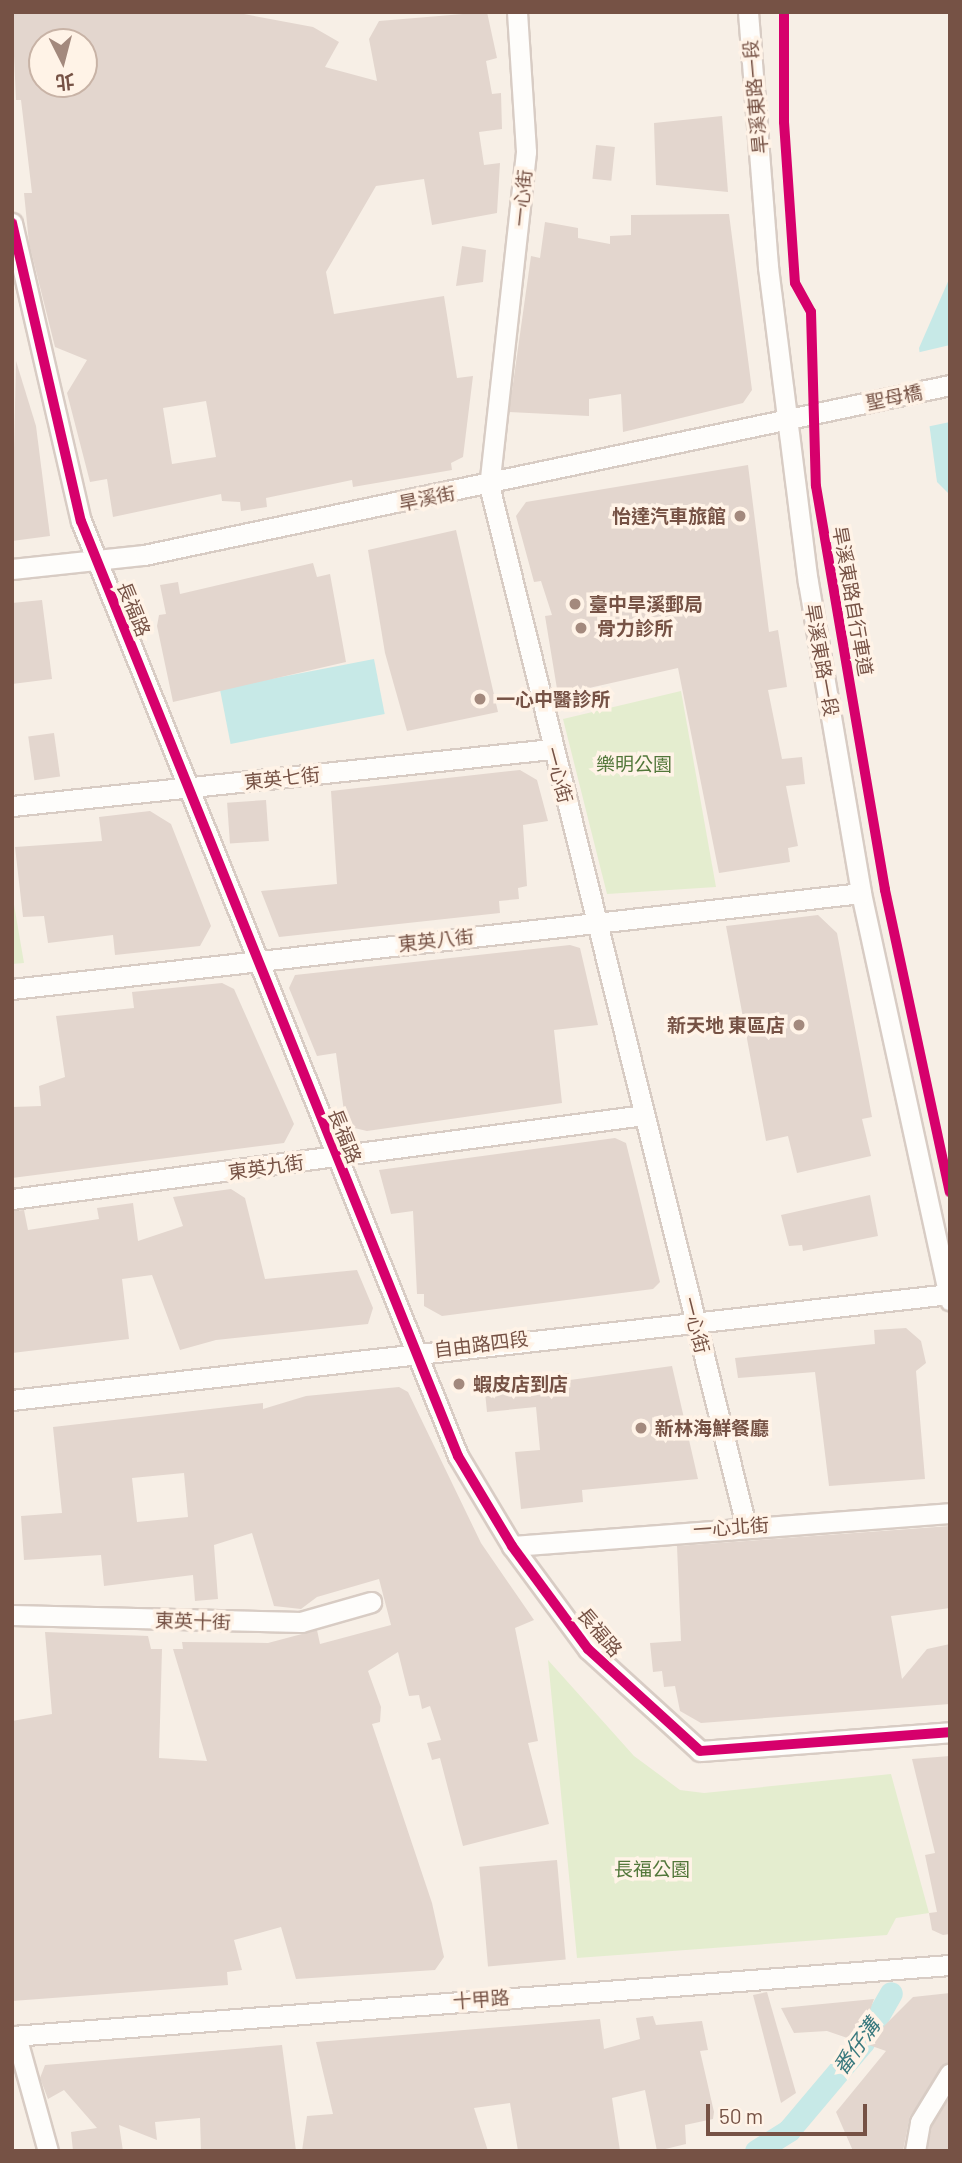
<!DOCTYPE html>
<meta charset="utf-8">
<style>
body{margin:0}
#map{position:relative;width:962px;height:2163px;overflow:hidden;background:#f7efe6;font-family:Barlow,"Noto Sans TC",sans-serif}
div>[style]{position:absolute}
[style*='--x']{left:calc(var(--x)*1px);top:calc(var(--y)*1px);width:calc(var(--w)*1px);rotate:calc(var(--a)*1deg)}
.green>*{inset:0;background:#e4edcf}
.water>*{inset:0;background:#c7e9e7;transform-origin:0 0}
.pier>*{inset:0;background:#f7efe6}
.canal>*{height:23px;margin:-11.5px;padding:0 11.5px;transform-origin:11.5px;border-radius:11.5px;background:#c7e9e7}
.building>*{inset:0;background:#e3d6ce;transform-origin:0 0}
.roads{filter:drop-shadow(2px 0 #d8ccc4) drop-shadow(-2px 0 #d8ccc4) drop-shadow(0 2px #d8ccc4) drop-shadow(0 -2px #d8ccc4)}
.minor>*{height:19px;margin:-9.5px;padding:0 9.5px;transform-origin:9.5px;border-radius:9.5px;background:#fefdfb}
.cycleway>*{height:10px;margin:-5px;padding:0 5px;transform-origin:5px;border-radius:5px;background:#d6006c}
.dots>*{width:19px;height:19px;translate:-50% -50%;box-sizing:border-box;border:4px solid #fff3e7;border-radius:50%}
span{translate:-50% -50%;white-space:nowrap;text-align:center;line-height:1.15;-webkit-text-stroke:7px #fff3e7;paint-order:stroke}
.street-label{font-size:19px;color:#765245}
.poi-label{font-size:19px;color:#765245;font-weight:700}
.right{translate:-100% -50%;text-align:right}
.left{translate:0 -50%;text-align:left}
.park-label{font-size:19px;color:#52773a}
.water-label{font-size:21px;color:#38787d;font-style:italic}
.frame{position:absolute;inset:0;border:14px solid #765245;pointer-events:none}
.north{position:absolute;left:28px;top:28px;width:70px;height:70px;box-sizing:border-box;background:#fff3e7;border:2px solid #c8b3a6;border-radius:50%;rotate:174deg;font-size:19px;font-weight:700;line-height:28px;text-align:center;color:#765245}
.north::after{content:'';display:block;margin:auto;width:24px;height:32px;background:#a3897d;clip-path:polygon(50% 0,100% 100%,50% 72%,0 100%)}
.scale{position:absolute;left:706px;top:2104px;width:161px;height:32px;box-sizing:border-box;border:4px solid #765245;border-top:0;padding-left:9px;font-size:21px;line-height:24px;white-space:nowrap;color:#765245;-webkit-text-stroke:5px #fff3e7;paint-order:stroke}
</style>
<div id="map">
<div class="green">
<div style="clip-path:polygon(681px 691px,716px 887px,607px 894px,563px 719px)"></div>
<div style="clip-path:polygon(12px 893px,24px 963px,12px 964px)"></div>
<div style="clip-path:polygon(548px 1660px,634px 1756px,680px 1790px,704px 1793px,891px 1774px,929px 1913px,896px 1918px,887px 1935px,577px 1958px)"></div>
</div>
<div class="water">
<div style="clip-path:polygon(950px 277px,950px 495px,937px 482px,919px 348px)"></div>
<div style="left:374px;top:659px;width:56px;height:157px;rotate:79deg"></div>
</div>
<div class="pier">
<div style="clip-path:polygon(950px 345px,950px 422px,926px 427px,916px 353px)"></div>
</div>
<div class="canal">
<div style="--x:756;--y:2151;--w:39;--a:-32"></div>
<div style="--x:789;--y:2130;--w:115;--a:-49.9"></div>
<div style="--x:863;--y:2042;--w:56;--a:-60.3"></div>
</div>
<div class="building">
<div style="clip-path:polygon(evenodd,12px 12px,233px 12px,313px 27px,339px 42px,325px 67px,377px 81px,369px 39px,379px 21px,487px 12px,497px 58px,486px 61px,492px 94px,501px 93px,502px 129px,479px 132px,484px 165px,500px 163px,497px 213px,432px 225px,424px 179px,376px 186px,326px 272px,334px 314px,444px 296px,457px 378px,473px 376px,463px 457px,451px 463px,452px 470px,353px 487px,352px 480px,266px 498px,267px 507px,241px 511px,240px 502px,222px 501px,221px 494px,113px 517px,107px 479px,90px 482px,67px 393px,87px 360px,55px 347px,29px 243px,24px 193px,32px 193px,21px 100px,16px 100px,12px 12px,42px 42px,84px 42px,84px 84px,42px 84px,42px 42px,12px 12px,206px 401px,216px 457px,172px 464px,163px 408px,206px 401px)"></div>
<div style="clip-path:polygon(722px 116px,728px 192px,656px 185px,654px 123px)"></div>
<div style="left:596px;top:145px;width:19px;height:34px;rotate:6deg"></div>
<div style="clip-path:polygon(729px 214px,752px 390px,743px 403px,623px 432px,621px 394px,589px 399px,589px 416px,509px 412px,531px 256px,540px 258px,545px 222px,578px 228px,578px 238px,610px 244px,610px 236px,631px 235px,631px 215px)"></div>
<div style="clip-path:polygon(462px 246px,486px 250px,483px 282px,456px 286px)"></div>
<div style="clip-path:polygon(16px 361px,36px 426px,50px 536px,12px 541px)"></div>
<div style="clip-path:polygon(748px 465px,769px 632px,778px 630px,787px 687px,768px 690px,782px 759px,802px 757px,805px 784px,786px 786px,798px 846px,788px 848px,790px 862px,719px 873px,678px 668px,558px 695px,545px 616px,552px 615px,541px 581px,534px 582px,516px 516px,526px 502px)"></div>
<div style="clip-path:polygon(456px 530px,498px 712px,407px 731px,385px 653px,368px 550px)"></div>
<div style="clip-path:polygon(313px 563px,317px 577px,330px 574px,346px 662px,173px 702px,157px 626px,159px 615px,166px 614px,160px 585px,178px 582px,180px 594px)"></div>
<div style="clip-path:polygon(42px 600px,52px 679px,12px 684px,12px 603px)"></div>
<div style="left:54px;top:733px;width:44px;height:26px;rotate:82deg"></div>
<div style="clip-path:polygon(520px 770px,537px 780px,548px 821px,523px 825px,527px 886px,518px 888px,519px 899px,499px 901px,500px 913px,279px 937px,261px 891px,337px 884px,331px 791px)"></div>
<div style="left:266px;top:800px;width:41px;height:39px;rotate:86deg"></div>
<div style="clip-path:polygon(150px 811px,171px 824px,211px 926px,200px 946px,115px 955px,113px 935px,48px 943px,44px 916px,23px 917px,15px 847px,102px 841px,99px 817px)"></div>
<div style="clip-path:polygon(818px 915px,837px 933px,872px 1117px,862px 1119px,871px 1156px,797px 1173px,788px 1136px,766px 1141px,726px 926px)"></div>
<div style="clip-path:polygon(570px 945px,580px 948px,598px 1025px,554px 1030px,562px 1103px,367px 1131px,346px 1126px,336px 1053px,317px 1056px,289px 988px,295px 975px)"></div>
<div style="clip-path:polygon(222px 983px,234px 989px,294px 1124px,284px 1143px,12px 1178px,12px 1107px,41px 1106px,39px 1086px,65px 1077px,56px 1016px,134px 1008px,132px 992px)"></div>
<div style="clip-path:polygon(615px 1138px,626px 1143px,639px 1195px,660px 1282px,653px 1289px,442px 1316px,424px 1306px,424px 1294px,417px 1294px,413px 1211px,391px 1214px,379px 1170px)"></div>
<div style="clip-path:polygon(231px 1189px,245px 1198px,265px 1279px,357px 1270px,373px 1308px,368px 1324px,216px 1340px,180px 1350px,152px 1275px,122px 1279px,129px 1339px,12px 1353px,12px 1211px,24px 1210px,28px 1230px,99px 1219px,97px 1208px,133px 1203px,138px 1241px,183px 1226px,173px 1197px)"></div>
<div style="clip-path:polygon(870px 1195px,878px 1236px,803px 1251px,802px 1245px,789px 1246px,781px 1215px)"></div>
<div style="clip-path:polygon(906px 1328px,921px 1341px,926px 1363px,916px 1371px,925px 1479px,829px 1486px,815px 1372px,738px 1378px,735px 1358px,875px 1344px,874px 1330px)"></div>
<div style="clip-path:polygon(672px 1366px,698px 1479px,582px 1490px,583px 1502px,521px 1509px,515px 1452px,540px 1450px,536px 1407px,487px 1412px,484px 1382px,569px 1373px,570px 1380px)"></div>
<div style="clip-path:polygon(evenodd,399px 1387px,408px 1392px,481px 1543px,534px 1620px,515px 1628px,538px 1741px,528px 1743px,549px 1824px,463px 1846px,440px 1758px,432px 1760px,427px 1743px,441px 1740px,430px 1706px,422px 1709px,419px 1695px,409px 1696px,398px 1652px,368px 1671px,381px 1707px,380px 1722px,372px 1724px,432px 1903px,444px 1957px,435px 1970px,296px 1979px,281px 1927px,234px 1940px,242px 1970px,227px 1972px,228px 1985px,12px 2001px,12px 1721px,52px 1714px,45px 1632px,148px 1636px,151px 1649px,162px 1649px,159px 1758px,207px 1761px,173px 1649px,183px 1649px,182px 1642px,268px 1643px,317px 1630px,320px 1644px,391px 1625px,379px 1579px,317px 1597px,301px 1609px,274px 1606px,252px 1533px,214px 1545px,218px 1599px,195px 1601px,193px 1575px,104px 1586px,101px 1555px,24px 1560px,21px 1516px,62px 1513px,53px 1427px,263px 1403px,263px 1409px,306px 1396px,399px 1387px,184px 1473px,188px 1517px,137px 1522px,132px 1478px,184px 1473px)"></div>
<div style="clip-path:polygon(950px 1526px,950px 1608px,891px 1616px,902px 1679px,927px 1649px,950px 1644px,950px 1704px,701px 1723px,680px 1711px,675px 1686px,664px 1687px,662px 1671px,653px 1672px,650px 1643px,681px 1641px,677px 1546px)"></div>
<div style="clip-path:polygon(950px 1756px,950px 1934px,943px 1935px,932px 1930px,929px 1913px,937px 1912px,925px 1855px,935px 1853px,912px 1759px)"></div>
<div style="left:557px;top:1860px;width:100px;height:78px;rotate:85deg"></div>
<div style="clip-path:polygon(767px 1992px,796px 2093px,781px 2103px,753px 1995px)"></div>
<div style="clip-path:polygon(950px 1993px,950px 2061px,910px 2116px,903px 2151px,853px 2151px,836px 2112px,886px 2051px,866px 2044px,913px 1997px)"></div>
<div style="clip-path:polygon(874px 1999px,859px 2042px,827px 2031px,794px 2033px,781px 2008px)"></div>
<div style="clip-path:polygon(653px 2016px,656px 2025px,702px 2021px,708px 2050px,700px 2051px,714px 2112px,713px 2119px,685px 2125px,686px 2144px,657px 2151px,645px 2090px,612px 2098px,620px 2151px,518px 2151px,510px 2103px,474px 2108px,488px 2151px,302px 2151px,307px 2116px,333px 2114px,316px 2042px,600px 2019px,604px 2049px,640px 2039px,636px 2018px)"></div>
<div style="clip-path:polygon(282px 2045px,296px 2151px,201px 2151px,200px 2118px,155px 2122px,157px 2140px,119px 2125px,123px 2151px,73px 2151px,71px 2132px,97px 2128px,64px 2090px,48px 2099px,40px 2078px,45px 2065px)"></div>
<div style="clip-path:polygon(950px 2097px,950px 2151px,927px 2151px,932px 2126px)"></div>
</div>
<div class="roads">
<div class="minor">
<div style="--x:517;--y:12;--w:140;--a:86.3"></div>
<div style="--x:526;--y:152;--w:335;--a:96.3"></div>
<div style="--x:489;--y:485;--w:1072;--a:76.13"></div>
<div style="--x:748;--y:12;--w:256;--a:85.5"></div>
<div style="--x:768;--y:267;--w:318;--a:82.8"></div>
<div style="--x:808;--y:582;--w:315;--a:80.3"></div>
<div style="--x:861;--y:893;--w:417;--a:77.7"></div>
<div style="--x:12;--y:223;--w:306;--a:77"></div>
<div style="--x:81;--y:521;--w:1008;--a:68.04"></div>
<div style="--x:458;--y:1456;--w:105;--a:59"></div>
<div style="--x:512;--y:1546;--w:128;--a:53.6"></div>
<div style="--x:588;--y:1649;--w:151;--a:42.3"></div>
<div style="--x:700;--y:1751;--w:251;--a:-4.3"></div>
<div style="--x:12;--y:569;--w:133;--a:-6.1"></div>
<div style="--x:144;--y:555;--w:824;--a:-11.91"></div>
<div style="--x:12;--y:806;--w:543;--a:-6.03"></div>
<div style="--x:12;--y:989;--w:854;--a:-6.45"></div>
<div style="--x:12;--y:1199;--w:638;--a:-7.57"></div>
<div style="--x:12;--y:1400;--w:944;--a:-6.45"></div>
<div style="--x:512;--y:1546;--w:439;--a:-4.3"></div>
<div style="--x:12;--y:1615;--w:289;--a:1.4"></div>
<div style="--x:301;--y:1622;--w:73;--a:-15.9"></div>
<div style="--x:12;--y:2036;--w:941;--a:-4.33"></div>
<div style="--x:16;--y:2036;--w:119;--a:74.5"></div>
<div style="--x:915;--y:2151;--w:29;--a:-80"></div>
<div style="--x:920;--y:2122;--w:57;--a:-58.5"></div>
</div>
</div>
<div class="cycleway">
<div style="--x:784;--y:12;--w:110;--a:90"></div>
<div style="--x:784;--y:122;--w:161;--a:86.1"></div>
<div style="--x:795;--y:283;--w:33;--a:61"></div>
<div style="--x:811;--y:312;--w:174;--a:88.4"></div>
<div style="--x:816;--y:486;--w:410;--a:80.3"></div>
<div style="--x:885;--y:890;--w:309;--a:77.9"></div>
<div style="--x:12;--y:223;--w:306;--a:77"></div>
<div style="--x:81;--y:521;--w:1008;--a:68.04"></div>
<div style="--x:458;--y:1456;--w:105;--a:59"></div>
<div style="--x:512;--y:1546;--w:128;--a:53.6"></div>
<div style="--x:588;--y:1649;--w:151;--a:42.3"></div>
<div style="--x:700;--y:1751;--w:251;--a:-4.3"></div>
</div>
<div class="dots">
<div style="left:740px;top:516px;background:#a3897d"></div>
<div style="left:575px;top:604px;background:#a3897d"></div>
<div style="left:581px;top:628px;background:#a3897d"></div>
<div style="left:480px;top:699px;background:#a3897d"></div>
<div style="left:799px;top:1025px;background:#a3897d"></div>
<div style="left:459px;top:1384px;background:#a3897d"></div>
<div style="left:641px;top:1428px;background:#a3897d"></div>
</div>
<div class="street-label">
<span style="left:755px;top:97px;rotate:-95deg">旱溪東路一段</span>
<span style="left:522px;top:198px;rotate:-84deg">一心街</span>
<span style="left:894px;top:397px;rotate:-12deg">聖母橋</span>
<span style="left:427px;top:498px;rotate:-11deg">旱溪街</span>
<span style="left:853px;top:601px;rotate:80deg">旱溪東路自行車道</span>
<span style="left:134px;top:609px;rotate:68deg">長福路</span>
<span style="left:822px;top:660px;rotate:80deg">旱溪東路一段</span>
<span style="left:559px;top:775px;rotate:75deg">一心街</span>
<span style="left:282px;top:778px;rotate:-6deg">東英七街</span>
<span style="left:436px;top:940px;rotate:-6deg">東英八街</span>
<span style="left:345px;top:1136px;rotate:68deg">長福路</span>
<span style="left:266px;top:1167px;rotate:-8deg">東英九街</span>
<span style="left:696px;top:1325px;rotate:76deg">一心街</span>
<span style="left:481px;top:1344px;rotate:-7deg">自由路四段</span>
<span style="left:731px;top:1527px;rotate:-4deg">一心北街</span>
<span style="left:193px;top:1621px;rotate:2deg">東英十街</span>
<span style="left:600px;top:1632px;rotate:50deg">長福路</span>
<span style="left:481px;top:1999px;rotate:-4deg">十甲路</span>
</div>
<div class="poi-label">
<span class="right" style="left:726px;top:516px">怡達汽車旅館</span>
<span class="left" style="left:589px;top:604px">臺中旱溪郵局</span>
<span class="left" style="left:597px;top:628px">骨力診所</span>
<span class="left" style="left:496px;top:699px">一心中醫診所</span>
<span class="right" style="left:785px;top:1025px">新天地 東區店</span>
<span class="left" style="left:473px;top:1384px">蝦皮店到店</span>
<span class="left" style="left:655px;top:1428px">新林海鮮餐廳</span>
</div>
<div class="park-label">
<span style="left:634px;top:764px">樂明公園</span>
<span style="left:652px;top:1869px">長福公園</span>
</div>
<div class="water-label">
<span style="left:856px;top:2046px;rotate:-54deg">番仔溝</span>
</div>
<div class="frame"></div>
<div class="north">北</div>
<div class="scale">50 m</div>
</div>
